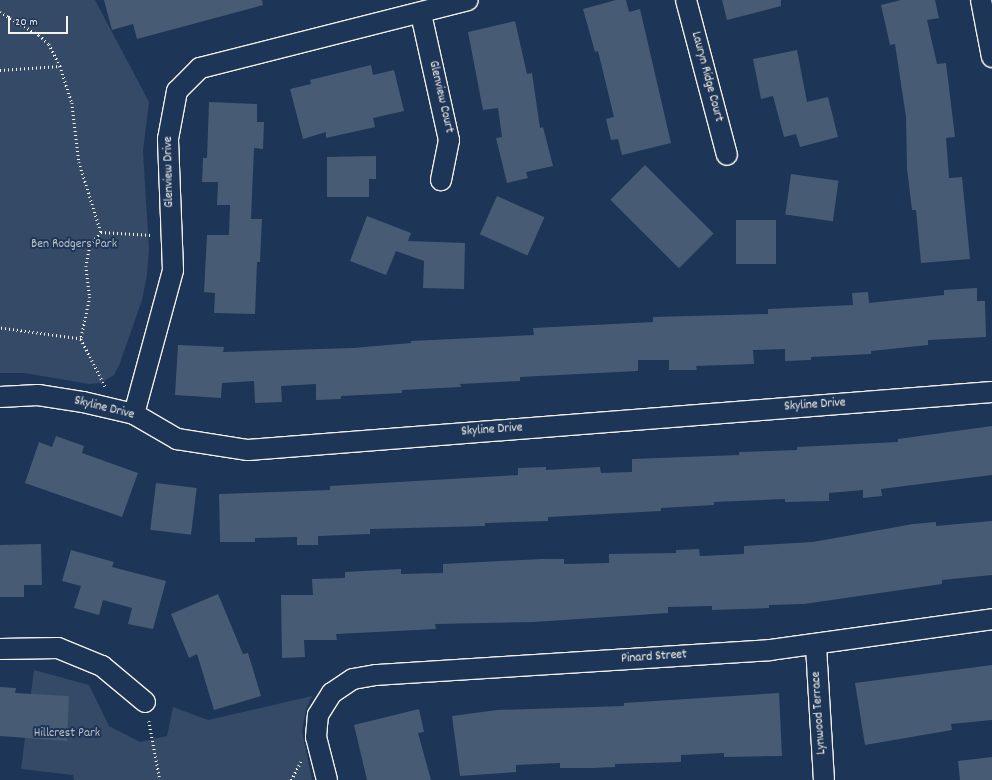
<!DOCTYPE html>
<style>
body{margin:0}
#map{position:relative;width:992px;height:780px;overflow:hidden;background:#1d3557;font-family:Dekko,sans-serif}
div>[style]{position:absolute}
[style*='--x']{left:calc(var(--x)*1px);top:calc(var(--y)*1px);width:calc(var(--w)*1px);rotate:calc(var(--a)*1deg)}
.green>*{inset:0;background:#354a67}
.building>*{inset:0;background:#485b74;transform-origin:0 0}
.path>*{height:2.5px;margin-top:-1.25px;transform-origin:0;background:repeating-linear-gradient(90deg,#f4f1e8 0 1px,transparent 0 4px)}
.roads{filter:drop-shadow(1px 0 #f4f1e8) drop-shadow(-1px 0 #f4f1e8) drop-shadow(0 1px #f4f1e8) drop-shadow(0 -1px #f4f1e8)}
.street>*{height:20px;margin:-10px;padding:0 10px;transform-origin:10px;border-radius:10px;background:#1d3557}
span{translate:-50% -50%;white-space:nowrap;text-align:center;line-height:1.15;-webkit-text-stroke:4px #1d3557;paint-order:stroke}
.street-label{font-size:13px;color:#f4f1e8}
.park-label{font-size:13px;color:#bbbfc1}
.scale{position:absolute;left:8px;top:16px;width:60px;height:18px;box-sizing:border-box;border:2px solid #f4f1e8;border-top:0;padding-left:5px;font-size:12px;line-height:14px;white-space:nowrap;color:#f4f1e8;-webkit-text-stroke:3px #1d3557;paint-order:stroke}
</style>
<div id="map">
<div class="green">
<div style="clip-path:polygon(0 0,95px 0,149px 102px,143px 151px,149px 249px,147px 275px,142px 300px,120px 363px,114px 375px,101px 383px,89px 384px,24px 373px,0 373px)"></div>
<div style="clip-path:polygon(34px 670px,89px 685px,109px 726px,140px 742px,167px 736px,173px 707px,208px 720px,312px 696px,306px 709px,302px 731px,312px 780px,74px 780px,73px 775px,21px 769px)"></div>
</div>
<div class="building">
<div style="clip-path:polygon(104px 0,262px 0,263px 5px,137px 39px,133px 24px,112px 30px)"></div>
<div style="clip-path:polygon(616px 0,626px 0,629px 12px,640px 9px,671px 143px,622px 155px,618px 139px,611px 140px,606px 119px,614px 117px,598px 51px,595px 52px,583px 9px)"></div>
<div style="clip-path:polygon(722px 0,781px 0,781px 6px,727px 20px)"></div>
<div style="clip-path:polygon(901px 0,935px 0,939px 18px,927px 20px,937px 64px,946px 63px,955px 137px,946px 138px,949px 178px,962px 177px,970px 259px,921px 263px,916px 210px,912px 210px,907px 169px,906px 117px,895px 44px,890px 45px,881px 5px)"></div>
<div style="clip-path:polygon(515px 21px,527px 74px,532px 73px,540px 128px,543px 127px,553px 166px,526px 172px,528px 178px,507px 183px,496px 138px,502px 137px,498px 108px,483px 110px,468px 32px)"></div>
<div style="clip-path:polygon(797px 50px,807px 102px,828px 97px,838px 137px,800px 147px,796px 134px,784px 137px,773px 96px,761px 99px,753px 59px)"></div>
<div style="clip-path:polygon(371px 65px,373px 75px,394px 70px,404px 111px,373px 118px,375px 127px,326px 138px,326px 132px,303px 139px,290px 89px,311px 84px,310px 80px)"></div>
<div style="clip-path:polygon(209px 102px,257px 104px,257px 122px,264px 122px,263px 149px,254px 148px,251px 219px,262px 219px,260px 262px,257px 262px,255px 314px,214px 313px,215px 293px,204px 292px,207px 235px,229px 235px,230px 205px,217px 205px,218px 182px,202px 182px,203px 158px,207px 158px)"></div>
<div style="clip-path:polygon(376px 156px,376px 179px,369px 179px,369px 197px,327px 197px,327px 157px)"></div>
<div style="left:645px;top:165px;width:97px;height:49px;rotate:45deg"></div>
<div style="left:791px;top:174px;width:48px;height:41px;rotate:8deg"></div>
<div style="left:497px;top:196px;width:52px;height:42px;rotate:24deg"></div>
<div style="clip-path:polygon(367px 216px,411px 233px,408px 241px,465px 243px,464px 289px,423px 288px,424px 261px,396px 251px,386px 275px,350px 261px)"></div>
<div style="left:736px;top:220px;width:40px;height:44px"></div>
<div style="clip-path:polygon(977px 288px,977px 301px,985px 301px,986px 337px,928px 340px,928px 345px,871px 351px,871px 354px,811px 357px,811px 360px,785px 361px,785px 349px,753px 350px,754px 364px,696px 366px,697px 370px,669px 370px,669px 360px,638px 360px,638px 371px,520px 377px,520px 381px,460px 384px,461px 387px,402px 390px,402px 393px,341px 396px,341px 399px,316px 400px,316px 384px,281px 386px,282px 402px,255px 403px,254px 381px,222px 383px,221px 398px,175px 395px,178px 345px,224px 347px,223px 352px,353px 348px,411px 343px,411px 341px,534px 335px,533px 328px,653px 322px,653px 317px,768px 314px,768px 309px,853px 305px,852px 293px,868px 292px,869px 303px,944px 295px,944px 290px)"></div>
<div style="clip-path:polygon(992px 426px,992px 475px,881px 489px,882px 496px,863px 498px,863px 490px,829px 493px,829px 501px,785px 502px,785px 499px,714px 502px,714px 505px,661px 508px,661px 511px,548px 517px,548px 521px,485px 523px,485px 526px,370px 529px,370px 534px,318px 536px,318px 545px,297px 545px,297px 537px,255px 538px,255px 542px,220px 542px,219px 494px,330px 490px,330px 486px,518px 475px,518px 468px,546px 467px,546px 470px,600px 467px,601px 473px,632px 472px,632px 459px,739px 455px,739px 452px,797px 450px,797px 447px,898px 442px,898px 439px)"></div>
<div style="clip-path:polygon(56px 436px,84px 446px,82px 453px,138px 473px,122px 517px,25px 483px,39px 442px,52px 447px)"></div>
<div style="left:156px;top:483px;width:41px;height:47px;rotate:7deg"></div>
<div style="clip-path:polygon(992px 521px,992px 575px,942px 580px,942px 584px,804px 604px,769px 605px,769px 608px,712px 610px,712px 606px,668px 607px,668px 613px,534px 622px,435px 624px,436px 629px,336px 634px,337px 640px,304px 640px,305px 657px,282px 658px,281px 595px,313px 595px,312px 579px,345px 578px,345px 572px,401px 569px,401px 574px,443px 573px,443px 564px,542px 559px,564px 559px,564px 564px,609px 563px,609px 554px,676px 553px,676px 550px,699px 549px,700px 556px,744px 554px,744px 546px,813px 542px,913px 524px,936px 522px,936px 526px)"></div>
<div style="clip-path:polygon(41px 544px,42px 585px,24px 585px,24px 597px,0 597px,0 545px)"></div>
<div style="clip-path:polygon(71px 550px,114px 562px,112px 567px,166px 581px,153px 629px,128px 624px,132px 608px,103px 600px,99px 615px,74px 608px,81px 586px,62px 581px)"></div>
<div style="clip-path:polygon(218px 594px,243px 654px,248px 653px,261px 696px,214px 710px,197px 654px,189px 658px,171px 614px)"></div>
<div style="clip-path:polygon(992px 665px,992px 720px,951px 724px,952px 730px,865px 745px,855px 683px)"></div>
<div style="clip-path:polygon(0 687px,16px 688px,15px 693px,69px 696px,67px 741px,0 736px)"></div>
<div style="clip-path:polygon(779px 693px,782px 756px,724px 757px,724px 753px,681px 755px,681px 762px,615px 764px,615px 767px,593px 768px,560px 768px,560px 763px,516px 765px,516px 772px,460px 776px,452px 716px,497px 710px,624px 706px,624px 703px)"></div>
<div style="clip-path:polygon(419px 709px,424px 732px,418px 733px,431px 780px,367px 780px,354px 725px)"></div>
<div style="clip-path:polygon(992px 757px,992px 780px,960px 780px,958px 761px)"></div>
</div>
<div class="path">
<div style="--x:0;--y:12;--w:45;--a:30.5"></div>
<div style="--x:39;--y:35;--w:13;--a:42"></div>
<div style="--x:49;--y:44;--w:25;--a:63"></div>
<div style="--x:60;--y:66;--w:39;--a:72"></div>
<div style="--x:72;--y:103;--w:59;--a:83.2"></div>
<div style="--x:79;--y:162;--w:73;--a:72.6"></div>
<div style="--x:101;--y:232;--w:18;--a:128"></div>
<div style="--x:90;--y:246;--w:20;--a:101"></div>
<div style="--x:86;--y:266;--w:31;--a:83"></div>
<div style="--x:90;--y:297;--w:43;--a:102.1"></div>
<div style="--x:81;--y:339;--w:82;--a:-172.3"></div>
<div style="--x:0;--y:70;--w:60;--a:-3.8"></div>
<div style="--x:101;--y:232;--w:51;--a:3.4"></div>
<div style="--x:81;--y:339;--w:53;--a:62.9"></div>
<div style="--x:149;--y:721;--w:60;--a:79.4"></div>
<div style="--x:291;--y:780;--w:21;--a:-62"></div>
</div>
<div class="roads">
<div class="street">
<div style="--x:686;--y:0;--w:160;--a:75.2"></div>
<div style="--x:981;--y:0;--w:58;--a:79.1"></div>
<div style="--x:421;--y:14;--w:129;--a:77.5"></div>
<div style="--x:449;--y:140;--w:41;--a:101.3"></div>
<div style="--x:0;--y:397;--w:38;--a:-3"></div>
<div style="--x:38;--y:395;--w:46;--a:8.8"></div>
<div style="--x:83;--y:402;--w:52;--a:13.2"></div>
<div style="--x:134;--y:414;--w:50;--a:30.2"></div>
<div style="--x:177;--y:439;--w:72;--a:8.8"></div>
<div style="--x:248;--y:450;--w:746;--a:-4.46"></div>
<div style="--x:134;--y:414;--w:149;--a:-74.8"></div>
<div style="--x:173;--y:270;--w:131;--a:-92.2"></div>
<div style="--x:168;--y:139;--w:49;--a:-79.4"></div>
<div style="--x:177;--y:91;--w:33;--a:-45"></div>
<div style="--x:200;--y:68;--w:276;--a:-14.2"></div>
<div style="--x:816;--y:646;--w:134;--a:86.6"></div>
<div style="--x:0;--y:649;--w:58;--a:-1"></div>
<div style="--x:58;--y:648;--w:48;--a:22.2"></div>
<div style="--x:102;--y:666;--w:56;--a:39.9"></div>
<div style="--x:327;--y:780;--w:44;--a:-104.3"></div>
<div style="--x:316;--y:737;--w:22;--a:-85"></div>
<div style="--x:318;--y:715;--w:26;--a:-58"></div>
<div style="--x:332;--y:693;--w:25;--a:-34"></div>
<div style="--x:353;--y:679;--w:23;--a:-10"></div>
<div style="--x:376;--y:675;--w:395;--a:-3.6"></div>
<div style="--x:770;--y:650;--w:224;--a:-7.9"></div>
</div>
</div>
<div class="street-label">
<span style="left:706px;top:77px;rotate:75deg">Lauryn Ridge Court</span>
<span style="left:440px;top:97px;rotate:77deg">Glenview Court</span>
<span style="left:170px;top:172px;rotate:-91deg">Glenview Drive</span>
<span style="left:815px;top:406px;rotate:-4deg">Skyline Drive</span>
<span style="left:104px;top:409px;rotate:14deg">Skyline Drive</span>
<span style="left:492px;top:431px;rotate:-4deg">Skyline Drive</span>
<span style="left:654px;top:658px;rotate:-4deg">Pinard Street</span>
<span style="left:820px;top:713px;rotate:-94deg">Lynwood Terrace</span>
</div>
<div class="park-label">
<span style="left:74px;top:245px">Ben Rodgers Park</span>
<span style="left:67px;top:734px">Hillcrest Park</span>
</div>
<div class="scale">20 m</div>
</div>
